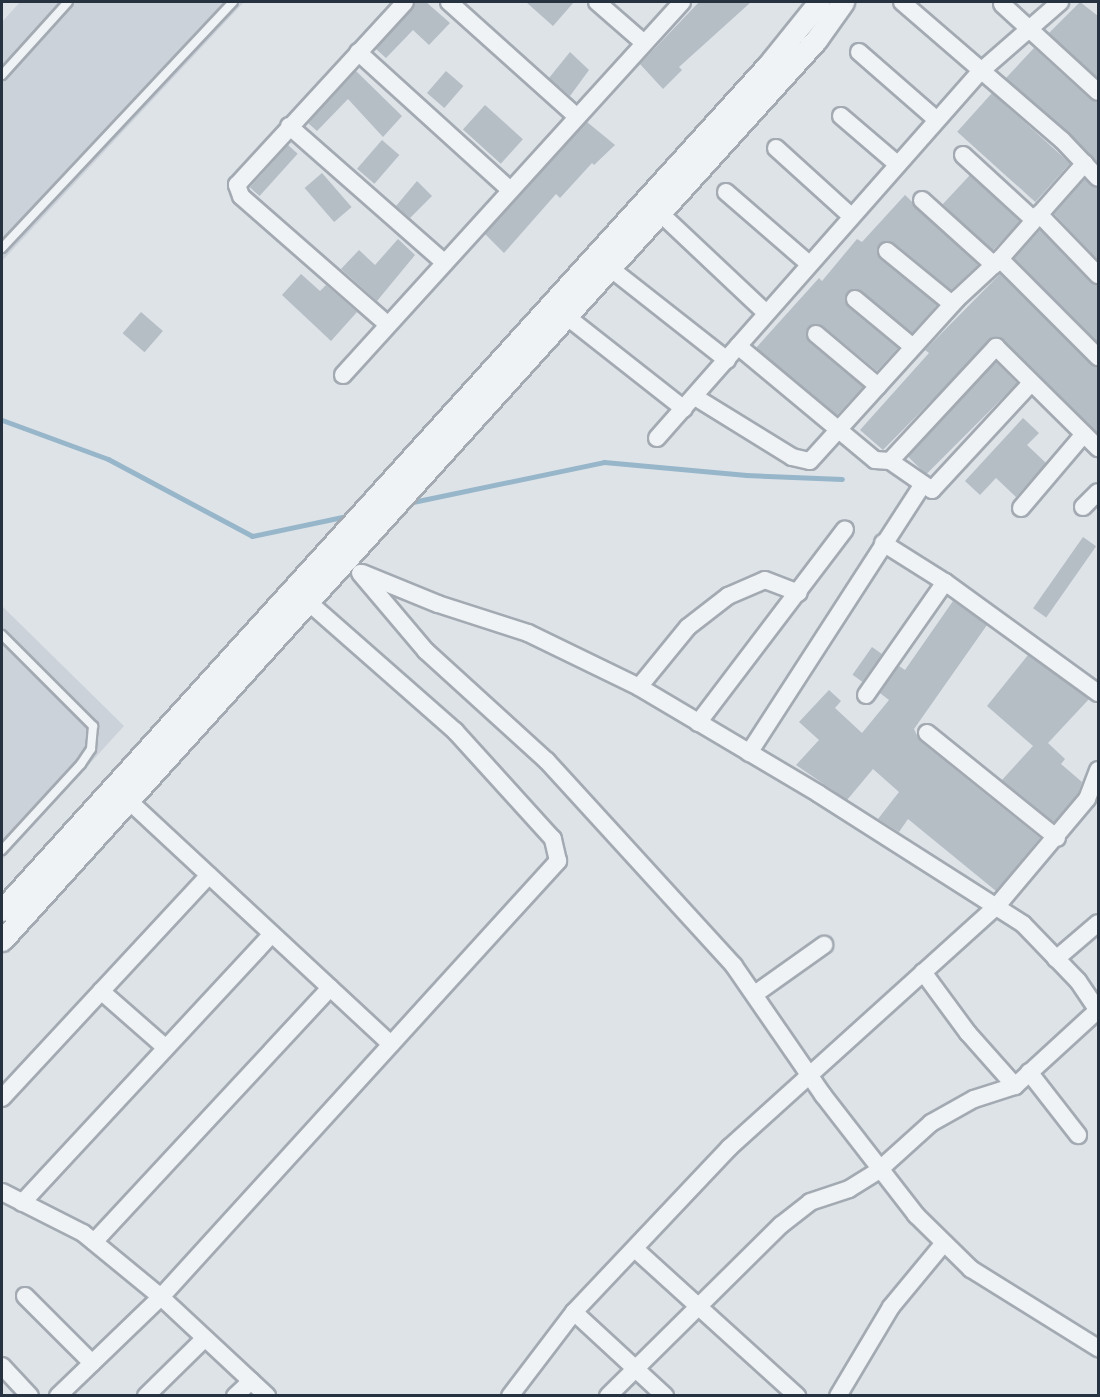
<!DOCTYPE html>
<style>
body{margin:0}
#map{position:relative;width:1100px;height:1397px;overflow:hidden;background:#dee3e8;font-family:"Exo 2",sans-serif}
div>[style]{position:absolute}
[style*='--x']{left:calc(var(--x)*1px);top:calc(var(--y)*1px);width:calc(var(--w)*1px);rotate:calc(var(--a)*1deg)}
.built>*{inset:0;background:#ccd2da}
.stream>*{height:5px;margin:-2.5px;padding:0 2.5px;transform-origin:2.5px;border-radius:2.5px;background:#97b6ca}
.building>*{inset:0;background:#b5bdc5;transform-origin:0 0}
.roads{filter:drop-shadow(2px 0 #a3aab2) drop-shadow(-2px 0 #a3aab2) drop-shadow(0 2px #a3aab2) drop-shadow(0 -2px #a3aab2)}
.service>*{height:8px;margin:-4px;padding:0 4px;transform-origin:4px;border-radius:4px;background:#f0f3f6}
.minor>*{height:16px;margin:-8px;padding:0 8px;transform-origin:8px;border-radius:8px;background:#f0f3f6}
.tertiary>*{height:21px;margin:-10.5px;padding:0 10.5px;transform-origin:10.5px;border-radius:10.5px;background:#f0f3f6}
span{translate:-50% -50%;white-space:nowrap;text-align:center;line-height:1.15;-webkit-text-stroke:5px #edf2f6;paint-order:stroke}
.frame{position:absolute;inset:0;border:3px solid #26323f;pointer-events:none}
</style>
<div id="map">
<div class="built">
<div style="clip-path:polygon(20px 2px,244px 2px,2px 261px,2px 22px)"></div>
<div style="clip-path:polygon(2px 606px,124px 726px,2px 860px)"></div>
</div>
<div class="stream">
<div style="--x:2;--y:420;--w:113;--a:20.2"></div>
<div style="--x:108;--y:459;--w:163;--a:28.1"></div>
<div style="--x:252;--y:536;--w:102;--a:-11.9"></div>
<div style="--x:408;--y:503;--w:200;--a:-11.8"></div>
<div style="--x:604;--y:462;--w:143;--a:5.2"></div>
<div style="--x:746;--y:475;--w:96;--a:2.4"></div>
</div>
<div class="building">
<div style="clip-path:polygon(415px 2px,426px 2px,450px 23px,429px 45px,413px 30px,386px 58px,376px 49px)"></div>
<div style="clip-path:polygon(526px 2px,574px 2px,553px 26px)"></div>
<div style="clip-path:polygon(699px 2px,751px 2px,679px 67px,682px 70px,663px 89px,640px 64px)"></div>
<div style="clip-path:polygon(1080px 2px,1098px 16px,1098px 78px,1049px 33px)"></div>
<div style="clip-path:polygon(1034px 48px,1091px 100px,1098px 102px,1098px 163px,1006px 78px)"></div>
<div style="clip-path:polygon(570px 52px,589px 70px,570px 96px,549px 78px)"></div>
<div style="clip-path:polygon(356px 71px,402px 116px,383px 137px,348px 99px,317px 131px,308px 123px)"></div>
<div style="left:446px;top:71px;width:23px;height:29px;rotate:41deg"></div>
<div style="left:992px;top:93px;width:105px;height:52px;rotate:42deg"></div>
<div style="left:485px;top:105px;width:51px;height:33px;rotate:42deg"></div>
<div style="clip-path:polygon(587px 122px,615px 145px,594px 165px,592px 163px,560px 198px,556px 194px,504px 253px,485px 234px)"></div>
<div style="left:382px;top:140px;width:23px;height:38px;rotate:41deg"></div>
<div style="left:288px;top:145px;width:13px;height:57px;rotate:42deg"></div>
<div style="left:322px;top:173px;width:45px;height:23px;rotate:49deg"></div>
<div style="left:970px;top:175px;width:68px;height:40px;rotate:43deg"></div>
<div style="clip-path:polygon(1085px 179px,1098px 188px,1098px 260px,1054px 214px)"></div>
<div style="clip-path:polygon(417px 181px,432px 196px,410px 218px,396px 206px)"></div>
<div style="clip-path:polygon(905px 195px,978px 265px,951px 290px,894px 243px,879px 244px,877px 250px,880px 259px,937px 305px,912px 333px,861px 291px,847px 292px,848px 307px,898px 348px,877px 371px,823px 326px,808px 327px,806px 333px,809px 342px,863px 387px,837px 415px,756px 348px,819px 278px,822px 281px,857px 239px,862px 242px)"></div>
<div style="clip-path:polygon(1040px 230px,1090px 282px,1098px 285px,1098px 343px,1014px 259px)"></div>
<div style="clip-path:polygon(398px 239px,415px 255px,377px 301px,341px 269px,359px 250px,375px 265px)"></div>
<div style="clip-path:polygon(301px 274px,320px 291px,326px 285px,357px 312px,331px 341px,282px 295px)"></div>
<div style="clip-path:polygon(1000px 274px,1091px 364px,1098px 367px,1098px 434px,1003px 340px,994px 337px,883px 450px,860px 430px,929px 353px,925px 350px)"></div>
<div style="left:141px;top:312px;width:29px;height:28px;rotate:41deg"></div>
<div style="left:996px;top:362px;width:30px;height:129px;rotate:45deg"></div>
<div style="clip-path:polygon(1023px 418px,1039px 433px,1027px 445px,1046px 463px,1016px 497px,996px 478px,980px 495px,965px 481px)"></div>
<div style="left:1083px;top:537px;width:16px;height:87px;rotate:35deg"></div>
<div style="clip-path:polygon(953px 601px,987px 625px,914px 729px,920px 741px,1040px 838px,996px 891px,908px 819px,899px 832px,878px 819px,899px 792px,873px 769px,847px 800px,796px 765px,819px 740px,799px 722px,829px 690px,841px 701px,835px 708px,862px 733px,889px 700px,880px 693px,899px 666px,905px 670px)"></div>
<div style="left:872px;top:647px;width:12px;height:34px;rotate:35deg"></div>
<div style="clip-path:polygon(1028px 655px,1089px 699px,1048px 743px,1065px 759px,1061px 764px,1082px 782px,1078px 794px,1054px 822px,1002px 780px,1033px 746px,987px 706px)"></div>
</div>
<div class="roads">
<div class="service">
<div style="--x:2;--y:75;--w:98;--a:-47.9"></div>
<div style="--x:2;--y:248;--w:337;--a:-46.8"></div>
<div style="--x:2;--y:635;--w:129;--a:45"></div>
<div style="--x:93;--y:726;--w:23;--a:95"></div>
<div style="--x:91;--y:749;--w:18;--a:124"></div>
<div style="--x:81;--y:764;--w:117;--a:132.6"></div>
</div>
<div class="minor">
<div style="--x:449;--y:2;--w:172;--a:41.9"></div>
<div style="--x:597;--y:2;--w:62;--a:41.1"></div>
<div style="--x:902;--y:2;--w:211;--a:40.8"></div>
<div style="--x:1062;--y:140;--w:52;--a:46.5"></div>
<div style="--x:1002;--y:4;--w:130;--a:42.5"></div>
<div style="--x:358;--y:52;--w:205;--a:42.2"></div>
<div style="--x:859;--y:52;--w:103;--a:41.1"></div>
<div style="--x:841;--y:116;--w:74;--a:40.6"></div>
<div style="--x:289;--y:126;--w:206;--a:41.3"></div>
<div style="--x:776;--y:148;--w:101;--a:42.2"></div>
<div style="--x:963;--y:155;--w:96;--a:42.5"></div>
<div style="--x:726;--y:192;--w:108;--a:40.9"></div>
<div style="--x:922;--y:200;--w:97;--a:42.1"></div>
<div style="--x:660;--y:213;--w:146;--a:43.3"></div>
<div style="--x:1039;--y:214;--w:85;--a:46"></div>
<div style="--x:887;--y:251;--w:84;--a:39.2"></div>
<div style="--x:1000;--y:259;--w:139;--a:45"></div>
<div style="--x:610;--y:268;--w:149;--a:38.2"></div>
<div style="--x:855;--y:299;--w:75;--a:39.6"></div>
<div style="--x:566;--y:316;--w:150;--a:38.2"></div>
<div style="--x:387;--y:324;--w:194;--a:-138.8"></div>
<div style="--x:241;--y:196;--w:12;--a:-110"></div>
<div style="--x:237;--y:185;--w:248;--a:-47.4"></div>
<div style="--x:816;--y:334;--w:81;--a:40"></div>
<div style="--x:738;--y:346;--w:178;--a:39.8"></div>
<div style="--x:875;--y:460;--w:15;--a:4"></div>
<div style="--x:890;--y:461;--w:51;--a:34.6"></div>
<div style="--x:932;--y:490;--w:144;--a:-47.2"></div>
<div style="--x:343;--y:375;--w:504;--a:-47.73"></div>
<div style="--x:695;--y:397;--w:114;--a:31.7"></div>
<div style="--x:792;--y:457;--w:18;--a:13"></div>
<div style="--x:810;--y:461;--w:219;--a:-47.8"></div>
<div style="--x:957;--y:299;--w:59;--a:-42.9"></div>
<div style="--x:1000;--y:259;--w:128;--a:-48.5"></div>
<div style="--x:657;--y:438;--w:490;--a:-48.6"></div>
<div style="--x:981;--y:71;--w:105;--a:-41.1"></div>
<div style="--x:890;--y:461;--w:156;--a:-47.1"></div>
<div style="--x:996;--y:347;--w:144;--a:44.7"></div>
<div style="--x:1083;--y:507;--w:21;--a:-45"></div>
<div style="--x:1021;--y:508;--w:97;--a:-49.6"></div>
<div style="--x:883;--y:543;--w:73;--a:32.2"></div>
<div style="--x:945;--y:582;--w:189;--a:36"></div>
<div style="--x:360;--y:573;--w:102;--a:49.8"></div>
<div style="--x:426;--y:651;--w:164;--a:42.3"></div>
<div style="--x:547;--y:761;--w:277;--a:47.6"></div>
<div style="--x:734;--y:966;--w:157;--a:55.4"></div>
<div style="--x:823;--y:1095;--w:152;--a:52.2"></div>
<div style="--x:916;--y:1215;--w:77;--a:44.5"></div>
<div style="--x:971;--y:1269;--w:150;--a:31.9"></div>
<div style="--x:362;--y:573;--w:82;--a:22.2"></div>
<div style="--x:438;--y:604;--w:95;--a:17.9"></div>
<div style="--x:528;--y:633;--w:123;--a:25.9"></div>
<div style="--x:639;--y:687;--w:209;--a:30.7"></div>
<div style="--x:819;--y:794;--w:242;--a:32.5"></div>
<div style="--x:1023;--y:924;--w:79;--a:46"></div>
<div style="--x:1078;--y:981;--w:36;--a:56"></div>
<div style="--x:639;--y:687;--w:77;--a:-50.8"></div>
<div style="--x:688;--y:627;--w:51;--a:-37.8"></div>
<div style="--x:728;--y:596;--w:40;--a:-23.4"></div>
<div style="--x:765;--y:580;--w:36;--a:21"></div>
<div style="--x:866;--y:695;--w:138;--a:-55"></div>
<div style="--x:698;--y:723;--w:243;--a:-52.8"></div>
<div style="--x:927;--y:733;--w:167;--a:38.9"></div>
<div style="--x:749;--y:753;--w:320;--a:-57.1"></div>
<div style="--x:128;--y:800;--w:359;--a:42.9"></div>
<div style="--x:1056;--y:959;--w:55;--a:-40.6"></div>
<div style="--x:923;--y:972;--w:76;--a:53.6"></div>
<div style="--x:968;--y:1033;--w:71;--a:48.4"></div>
<div style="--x:101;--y:991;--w:86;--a:41.2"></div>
<div style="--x:755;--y:994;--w:85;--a:-35.4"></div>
<div style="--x:1029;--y:1072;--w:80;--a:52.1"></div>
<div style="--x:2;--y:1098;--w:304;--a:-47.1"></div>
<div style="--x:2;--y:1192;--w:91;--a:26.8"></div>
<div style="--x:83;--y:1233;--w:101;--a:39.4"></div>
<div style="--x:161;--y:1297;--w:145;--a:43"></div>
<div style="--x:22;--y:1203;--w:367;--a:-47.1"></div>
<div style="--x:94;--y:1242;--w:347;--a:-47.1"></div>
<div style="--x:635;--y:1249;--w:219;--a:42.2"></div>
<div style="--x:25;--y:1296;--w:95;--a:45"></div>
<div style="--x:2;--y:1366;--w:41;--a:47"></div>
<div style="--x:58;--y:1396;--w:143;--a:-43.9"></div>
<div style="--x:161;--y:1297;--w:590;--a:-47.68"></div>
<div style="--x:558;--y:861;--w:23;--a:-103"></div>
<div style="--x:553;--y:839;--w:146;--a:-132.2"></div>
<div style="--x:455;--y:731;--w:196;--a:-138.7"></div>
<div style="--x:146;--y:1396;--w:81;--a:-44.5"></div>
<div style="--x:235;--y:1396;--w:22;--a:-43"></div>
<div style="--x:510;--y:1396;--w:106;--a:-52.7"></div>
<div style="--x:608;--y:1396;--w:243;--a:-44.7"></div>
<div style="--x:781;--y:1225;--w:37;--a:-38"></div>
<div style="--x:810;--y:1202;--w:41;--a:-18.4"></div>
<div style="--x:849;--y:1189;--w:36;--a:-32"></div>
<div style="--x:879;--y:1170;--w:70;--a:-42.1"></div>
<div style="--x:931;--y:1123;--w:49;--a:-29.2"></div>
<div style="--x:974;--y:1099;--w:43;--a:-17.6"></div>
<div style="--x:1015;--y:1086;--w:113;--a:-42.5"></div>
<div style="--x:665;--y:1396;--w:124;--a:-137.3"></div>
<div style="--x:574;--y:1312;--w:227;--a:-46.6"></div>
<div style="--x:730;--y:1147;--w:358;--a:-42.1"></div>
<div style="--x:996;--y:907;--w:141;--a:-49.9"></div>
<div style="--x:1087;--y:799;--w:31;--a:-69"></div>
<div style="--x:838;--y:1396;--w:104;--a:-59.2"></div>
<div style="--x:891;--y:1307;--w:83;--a:-50.4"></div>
</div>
<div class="tertiary">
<div style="--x:2;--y:910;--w:1143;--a:-47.8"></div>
<div style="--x:770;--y:63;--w:78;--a:-51.2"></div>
<div style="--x:2;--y:940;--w:1214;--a:-47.87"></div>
<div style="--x:816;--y:40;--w:47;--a:-54.6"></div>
</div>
</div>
<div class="frame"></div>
</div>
